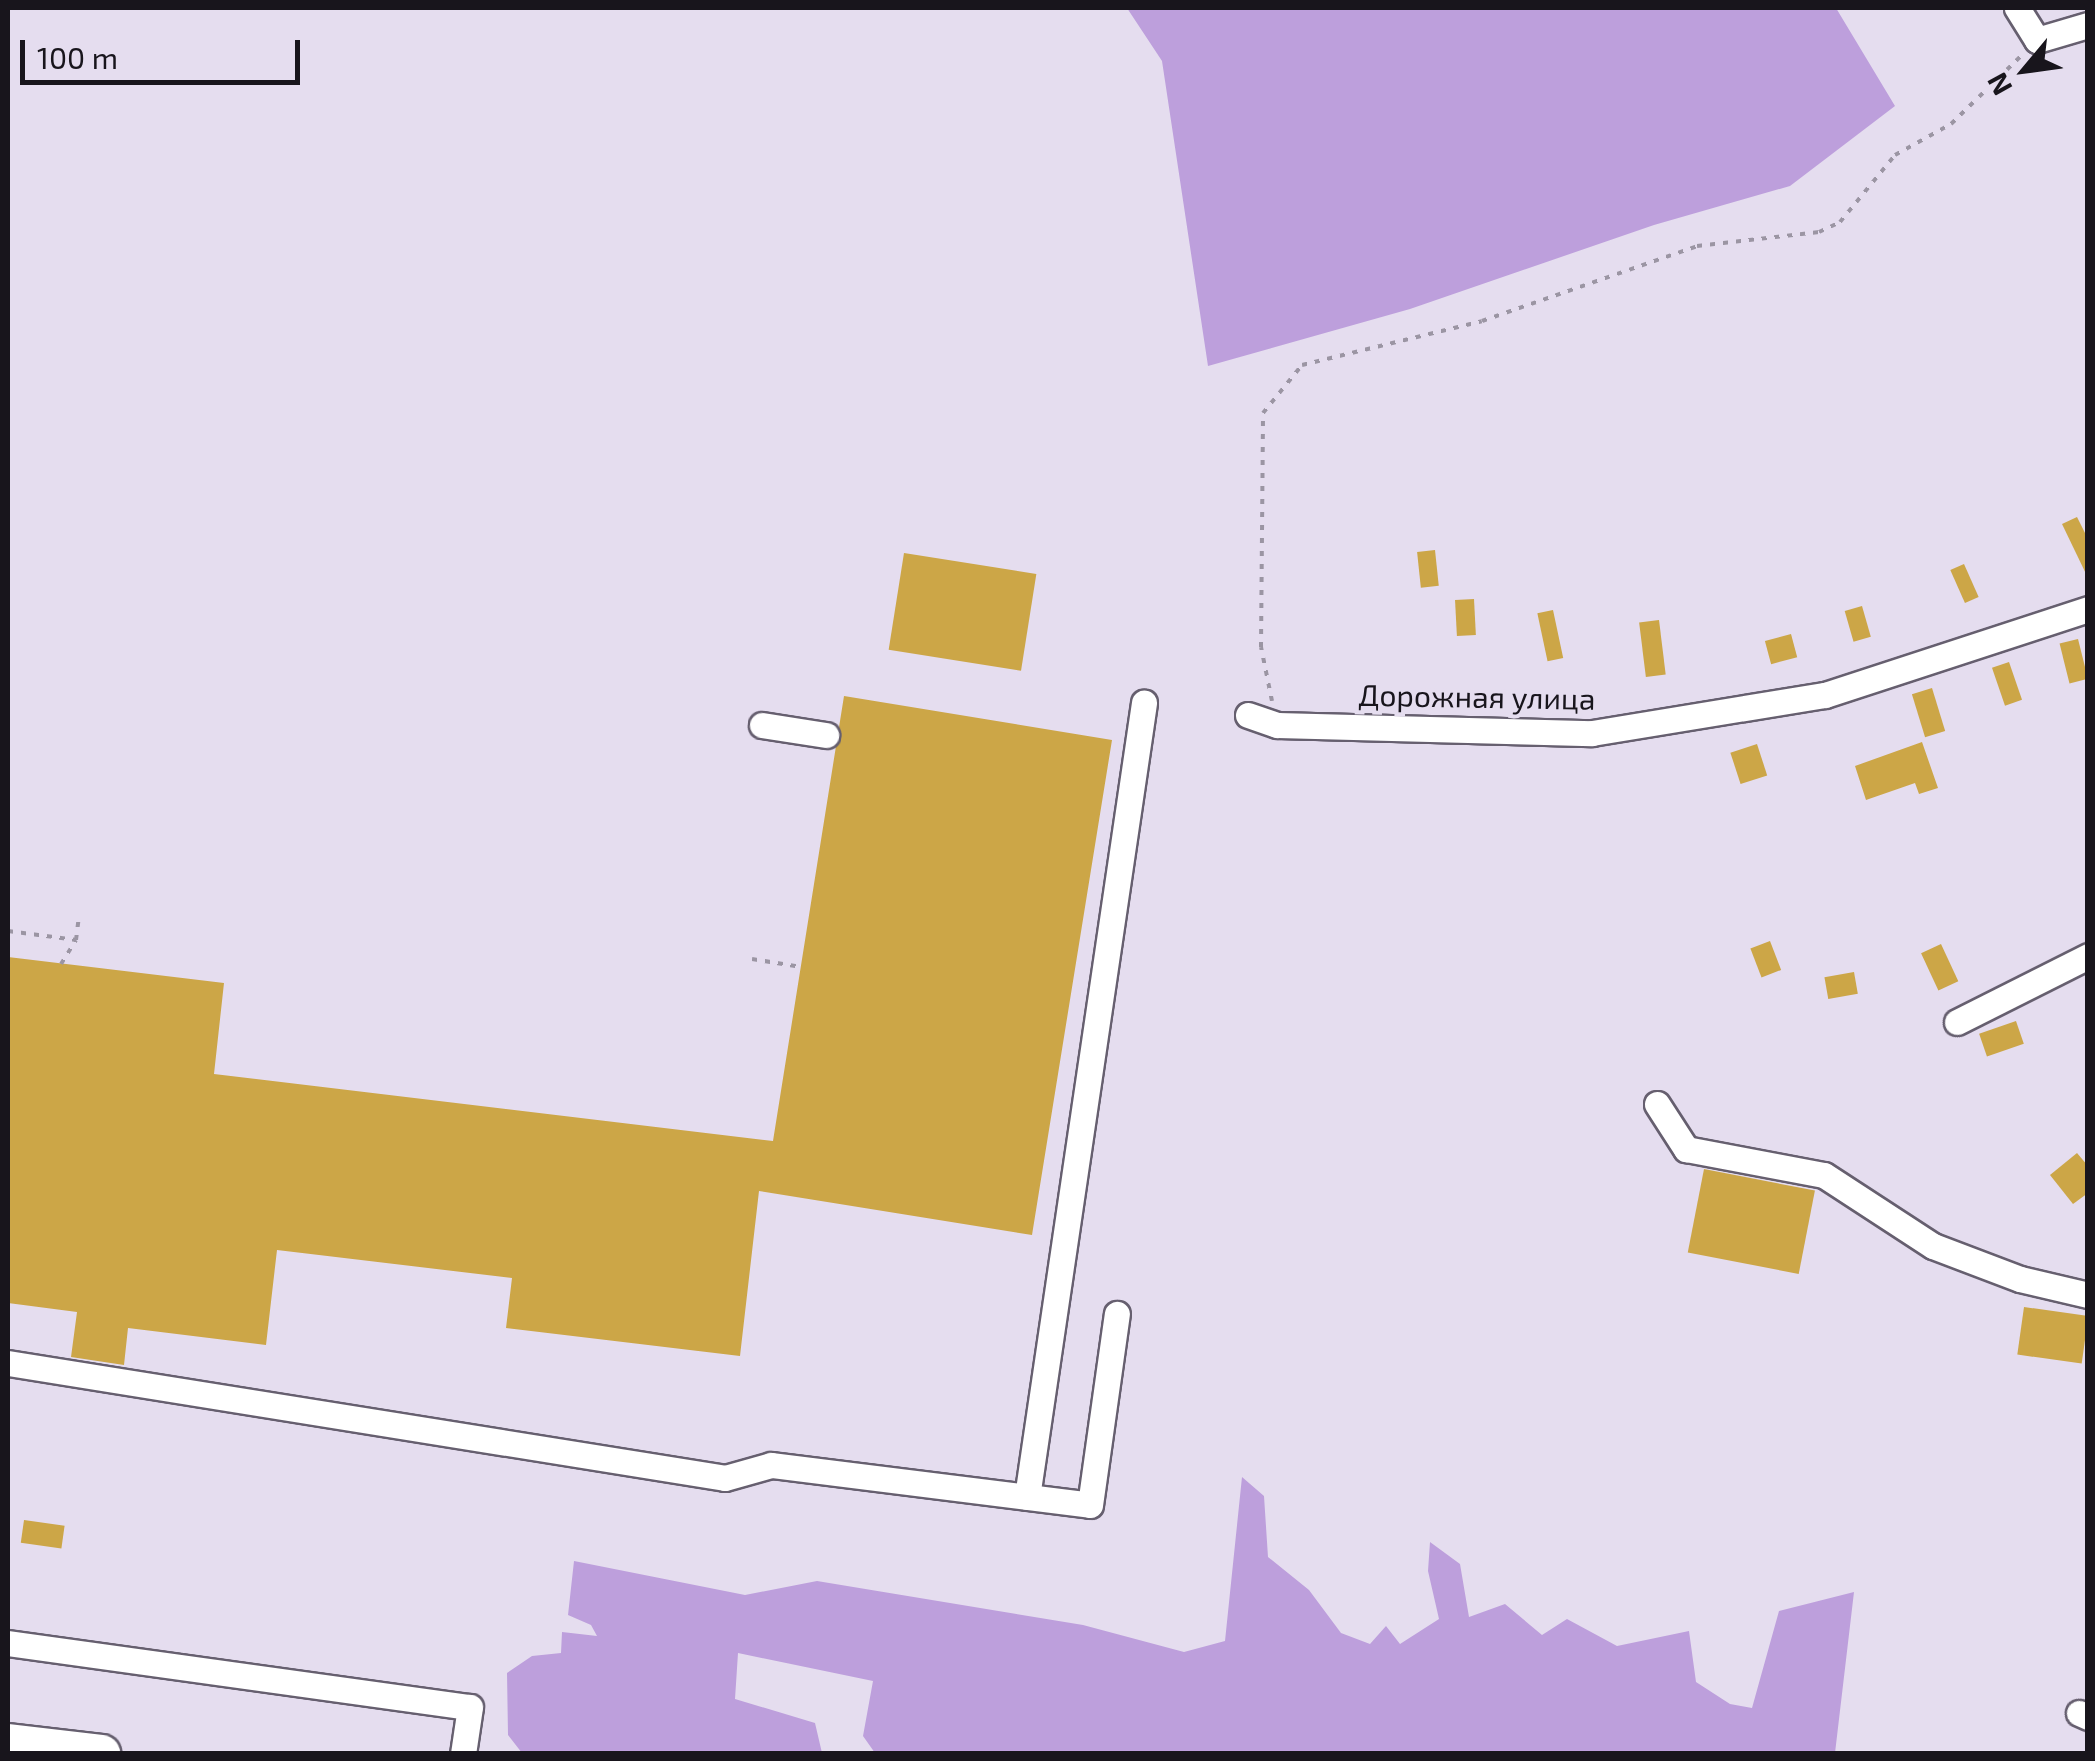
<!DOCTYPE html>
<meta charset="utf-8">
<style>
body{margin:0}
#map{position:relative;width:2095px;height:1761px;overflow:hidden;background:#e5ddef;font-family:"Exo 2",sans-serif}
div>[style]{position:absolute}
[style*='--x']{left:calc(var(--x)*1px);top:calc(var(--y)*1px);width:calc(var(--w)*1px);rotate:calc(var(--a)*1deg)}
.green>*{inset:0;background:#bd9fdc}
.building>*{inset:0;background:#cca647;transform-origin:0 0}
.path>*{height:4px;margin-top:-2px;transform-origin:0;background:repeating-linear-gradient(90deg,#9b95a3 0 5px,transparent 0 13px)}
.roads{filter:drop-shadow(2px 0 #665f6f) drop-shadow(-2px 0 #665f6f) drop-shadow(0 2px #665f6f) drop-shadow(0 -2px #665f6f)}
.minor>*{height:25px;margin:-12.5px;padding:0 12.5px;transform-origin:12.5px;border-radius:12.5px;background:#fff}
.highway>*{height:38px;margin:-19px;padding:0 19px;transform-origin:19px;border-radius:19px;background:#fff}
span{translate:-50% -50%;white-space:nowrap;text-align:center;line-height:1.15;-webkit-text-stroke:8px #e5ddef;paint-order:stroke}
.street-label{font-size:30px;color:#18151c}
.frame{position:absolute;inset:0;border:10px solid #18151c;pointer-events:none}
.north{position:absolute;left:1975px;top:20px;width:100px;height:100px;-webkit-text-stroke:8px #e5ddef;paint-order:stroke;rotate:241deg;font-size:28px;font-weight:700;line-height:40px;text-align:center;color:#18151c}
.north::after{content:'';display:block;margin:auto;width:35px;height:45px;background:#18151c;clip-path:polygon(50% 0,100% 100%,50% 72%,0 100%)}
.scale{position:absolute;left:20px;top:40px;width:280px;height:45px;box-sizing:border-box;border:5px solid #18151c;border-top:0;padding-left:12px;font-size:30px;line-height:35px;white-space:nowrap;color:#18151c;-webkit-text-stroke:8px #e5ddef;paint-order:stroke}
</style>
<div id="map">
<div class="green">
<div style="clip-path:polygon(1127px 8px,1836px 8px,1895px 106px,1790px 186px,1654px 225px,1410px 309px,1208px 366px,1162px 61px)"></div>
<div style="clip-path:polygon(1242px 1477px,1264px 1496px,1268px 1557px,1309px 1590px,1341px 1633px,1370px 1644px,1386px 1626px,1400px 1644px,1439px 1619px,1428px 1571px,1430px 1542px,1460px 1564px,1469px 1617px,1505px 1604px,1542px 1635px,1567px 1619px,1617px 1646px,1689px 1631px,1696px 1682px,1730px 1704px,1752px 1708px,1779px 1611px,1854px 1592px,1835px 1753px,875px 1753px,863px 1736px,873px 1681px,738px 1653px,735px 1699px,815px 1723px,822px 1753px,522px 1753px,508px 1735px,507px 1673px,532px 1656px,561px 1653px,562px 1632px,597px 1636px,591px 1625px,568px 1615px,574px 1561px,745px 1595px,817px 1581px,1083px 1625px,1184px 1652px,1225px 1641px)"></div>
</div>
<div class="building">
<div style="clip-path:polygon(2077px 517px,2088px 539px,2088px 578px,2062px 524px)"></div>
<div style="left:1435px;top:550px;width:36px;height:18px;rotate:84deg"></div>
<div style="left:904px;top:553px;width:134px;height:98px;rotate:9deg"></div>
<div style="left:1964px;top:564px;width:36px;height:15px;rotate:66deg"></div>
<div style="left:1474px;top:599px;width:36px;height:19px;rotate:87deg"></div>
<div style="left:1862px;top:606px;width:32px;height:18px;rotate:74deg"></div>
<div style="left:1553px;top:610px;width:49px;height:16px;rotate:78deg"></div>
<div style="left:1659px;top:620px;width:55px;height:20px;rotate:83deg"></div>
<div style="left:1791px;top:634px;width:24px;height:27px;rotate:75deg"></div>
<div style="left:2078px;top:639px;width:41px;height:19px;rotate:76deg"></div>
<div style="left:2009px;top:662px;width:40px;height:18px;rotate:71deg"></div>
<div style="left:1932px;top:688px;width:45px;height:21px;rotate:73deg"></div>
<div style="clip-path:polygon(844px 696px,1112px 740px,1032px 1235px,759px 1191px,740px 1356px,506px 1328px,512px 1278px,277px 1250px,266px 1345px,128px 1328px,124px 1365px,71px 1357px,77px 1312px,8px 1303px,8px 957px,224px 983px,214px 1074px,773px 1141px)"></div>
<div style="clip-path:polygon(1922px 742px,1938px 788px,1919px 794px,1915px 783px,1866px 800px,1855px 766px)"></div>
<div style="left:1757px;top:744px;width:33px;height:28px;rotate:72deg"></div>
<div style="left:1770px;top:941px;width:31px;height:21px;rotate:69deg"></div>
<div style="left:1941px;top:944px;width:41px;height:22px;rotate:65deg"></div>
<div style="left:1854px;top:972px;width:22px;height:30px;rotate:80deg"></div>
<div style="left:2016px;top:1021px;width:24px;height:39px;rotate:71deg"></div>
<div style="clip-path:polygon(2077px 1153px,2088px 1166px,2088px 1193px,2073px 1204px,2050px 1175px)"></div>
<div style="left:1704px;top:1169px;width:113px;height:85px;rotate:11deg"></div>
<div style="left:2024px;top:1307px;width:65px;height:48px;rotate:8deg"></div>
<div style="left:24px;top:1520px;width:41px;height:23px;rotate:8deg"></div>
</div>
<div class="path">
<div style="--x:1272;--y:701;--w:55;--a:-101.5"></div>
<div style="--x:1261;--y:647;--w:234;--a:-89.5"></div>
<div style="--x:1263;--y:413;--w:62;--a:-50.9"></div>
<div style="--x:1302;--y:365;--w:185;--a:-13.7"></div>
<div style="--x:1482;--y:321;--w:228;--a:-19.2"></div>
<div style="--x:1697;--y:246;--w:123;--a:-6.5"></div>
<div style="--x:1819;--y:232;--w:23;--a:-25"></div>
<div style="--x:1840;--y:222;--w:87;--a:-50.6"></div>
<div style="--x:1895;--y:155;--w:64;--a:-29"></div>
<div style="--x:1951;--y:124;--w:99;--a:-44.2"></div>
<div style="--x:8;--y:931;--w:69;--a:7.5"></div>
<div style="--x:752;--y:959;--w:50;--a:9.3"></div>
<div style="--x:61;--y:964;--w:28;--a:-58"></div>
<div style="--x:76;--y:940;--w:25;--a:-83"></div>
</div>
<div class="roads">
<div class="minor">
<div style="--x:2017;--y:8;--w:38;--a:58"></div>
<div style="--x:2037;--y:40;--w:53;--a:-16.4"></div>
<div style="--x:1248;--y:715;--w:31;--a:19"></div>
<div style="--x:1277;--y:725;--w:315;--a:1.5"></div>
<div style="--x:1592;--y:733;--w:236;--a:-9.3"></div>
<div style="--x:1825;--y:695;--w:277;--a:-18.1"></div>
<div style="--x:762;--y:725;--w:65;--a:8.9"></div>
<div style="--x:1957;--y:1022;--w:147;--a:-26.7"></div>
<div style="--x:1657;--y:1104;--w:54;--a:57.2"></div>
<div style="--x:1686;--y:1149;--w:140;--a:10.7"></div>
<div style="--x:1824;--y:1175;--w:130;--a:33.1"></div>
<div style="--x:1933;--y:1246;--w:93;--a:20.8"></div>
<div style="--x:2020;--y:1279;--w:70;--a:13.2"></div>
<div style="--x:8;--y:1363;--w:726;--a:9.11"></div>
<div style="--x:725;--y:1478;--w:48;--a:-15.8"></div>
<div style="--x:771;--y:1465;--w:321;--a:7.1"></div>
<div style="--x:1090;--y:1505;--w:193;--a:-82"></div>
<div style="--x:1027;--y:1497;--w:803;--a:-81.62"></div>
<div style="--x:8;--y:1643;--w:466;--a:7.9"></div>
<div style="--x:470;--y:1707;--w:48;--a:98.5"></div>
<div style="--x:2079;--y:1713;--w:10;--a:24"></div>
</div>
<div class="highway">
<div style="--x:8;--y:1743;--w:94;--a:6.7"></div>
</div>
</div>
<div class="street-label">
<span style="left:1477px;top:696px;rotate:1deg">Дорожная улица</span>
</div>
<div class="frame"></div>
<div class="north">N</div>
<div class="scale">100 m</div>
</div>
